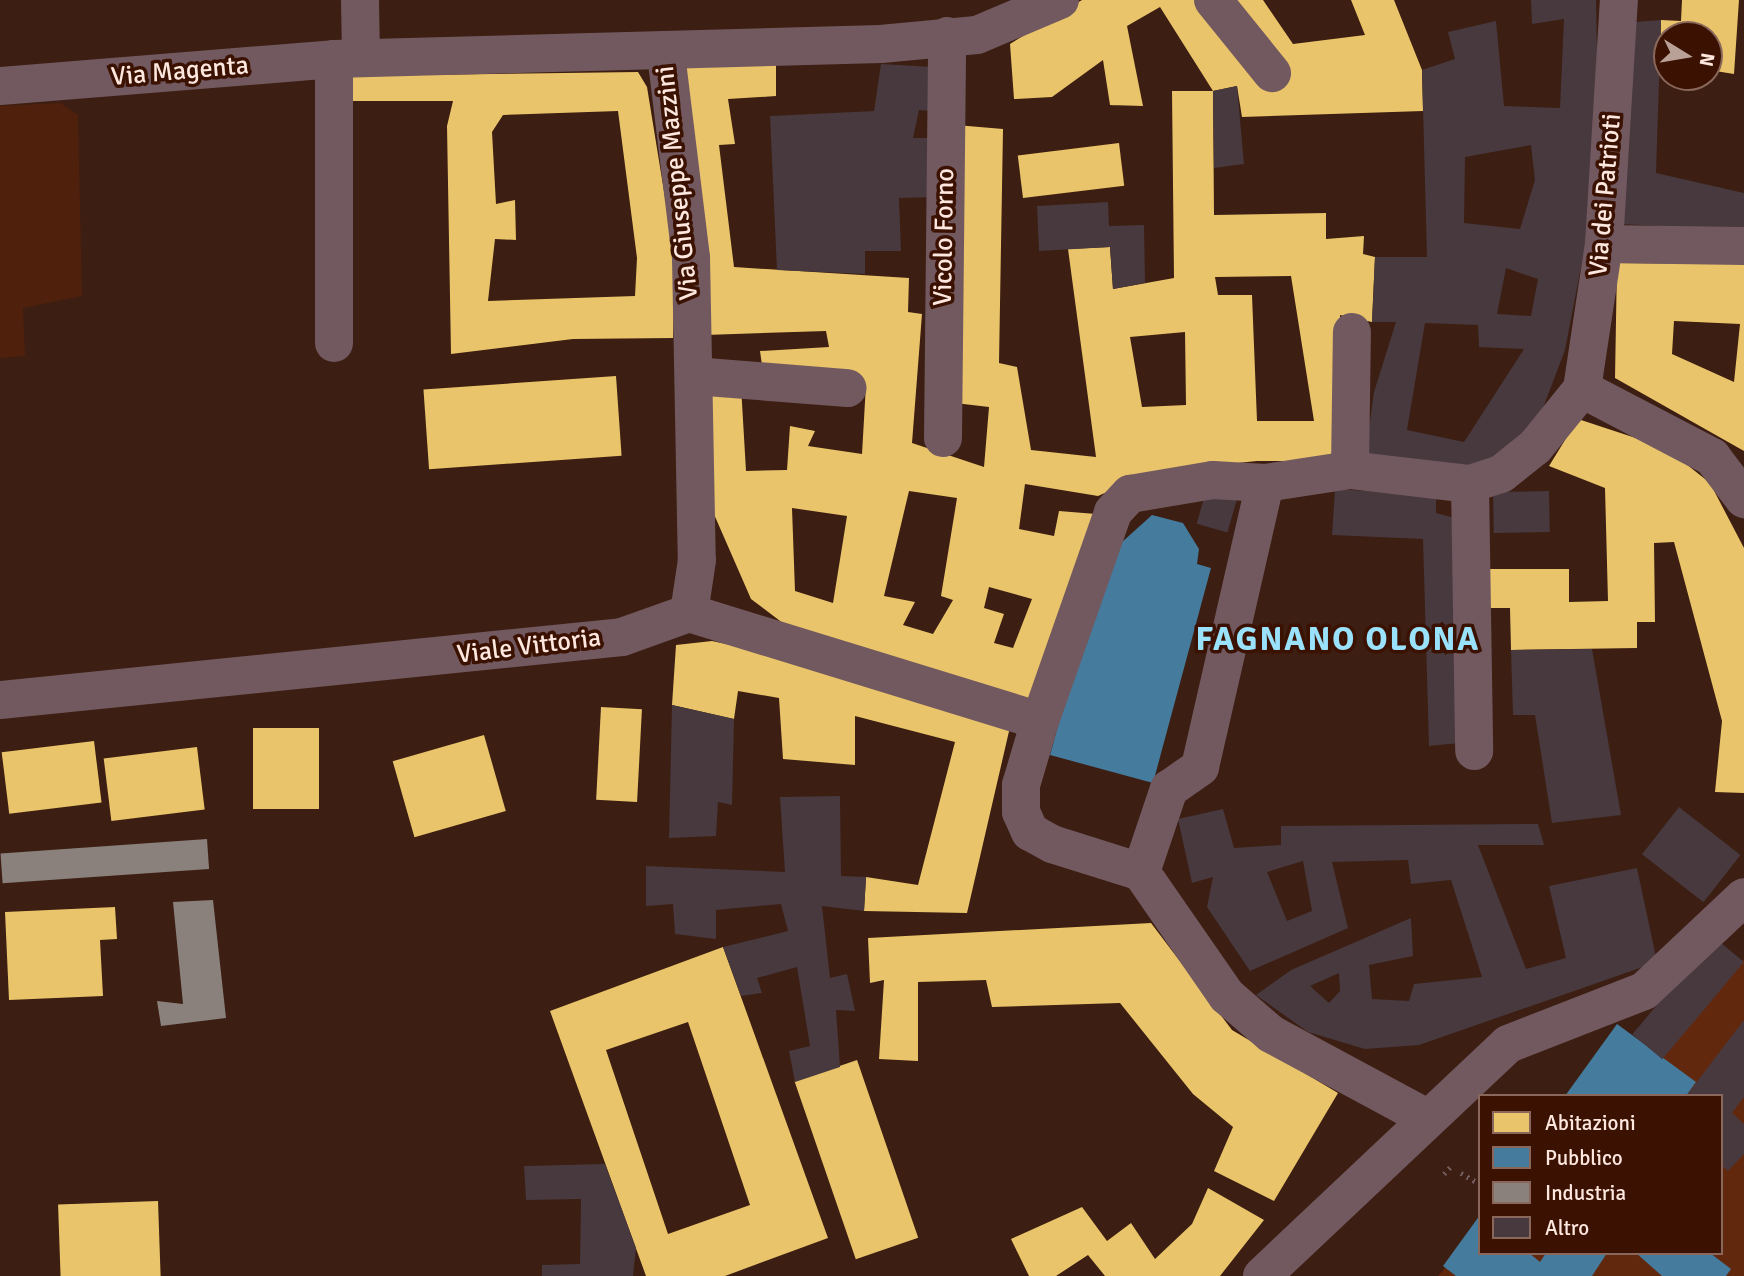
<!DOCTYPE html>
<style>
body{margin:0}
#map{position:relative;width:1744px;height:1276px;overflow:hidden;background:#3c1e12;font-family:Signika,sans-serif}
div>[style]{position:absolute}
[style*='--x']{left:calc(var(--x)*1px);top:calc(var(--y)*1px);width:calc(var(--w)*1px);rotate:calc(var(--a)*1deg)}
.built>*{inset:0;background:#4f210d}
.green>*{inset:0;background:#62280e}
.homes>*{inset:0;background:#e9c46a;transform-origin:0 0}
.public>*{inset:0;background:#457b9d}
.industry>*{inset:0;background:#8a817c;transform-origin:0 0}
.building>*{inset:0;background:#47393e;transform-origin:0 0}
.path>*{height:4.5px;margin-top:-2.25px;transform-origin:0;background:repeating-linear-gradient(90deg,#725b5d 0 2px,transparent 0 7px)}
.minor>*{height:38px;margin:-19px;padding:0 19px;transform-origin:19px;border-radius:19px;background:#725960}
span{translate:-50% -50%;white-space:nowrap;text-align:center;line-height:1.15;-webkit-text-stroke:7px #3b1201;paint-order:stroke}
.street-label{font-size:26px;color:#fde7df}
.district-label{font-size:33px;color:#9ae2fc;font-weight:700;letter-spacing:2px}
.legend{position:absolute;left:1478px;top:1094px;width:245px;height:161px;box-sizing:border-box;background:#3b1201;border:2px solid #89675a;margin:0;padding:9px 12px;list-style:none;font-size:21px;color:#fde7df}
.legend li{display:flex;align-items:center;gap:14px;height:35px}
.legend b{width:35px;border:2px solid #89675a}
.north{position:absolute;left:1653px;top:21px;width:70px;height:70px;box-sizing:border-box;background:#3b1201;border:2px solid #89675a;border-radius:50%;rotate:101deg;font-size:19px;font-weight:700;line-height:28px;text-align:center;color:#fde7df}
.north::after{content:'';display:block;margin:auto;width:24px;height:32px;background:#b9a197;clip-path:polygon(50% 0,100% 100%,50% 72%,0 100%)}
</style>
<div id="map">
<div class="built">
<div style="clip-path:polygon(60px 103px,78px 115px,82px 296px,23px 308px,25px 356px,0 358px,0 106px)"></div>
</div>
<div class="green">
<div style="clip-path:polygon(1744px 959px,1744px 1276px,1438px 1276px,1480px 1228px,1480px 1253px,1721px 1253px,1721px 1096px,1610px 1096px)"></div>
</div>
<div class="homes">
<div style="clip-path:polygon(evenodd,1082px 0,1263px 0,1293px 44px,1365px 35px,1351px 0,1394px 0,1422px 70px,1423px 111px,1242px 117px,1237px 86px,1213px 91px,1214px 215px,1326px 213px,1326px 239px,1364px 236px,1363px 254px,1375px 257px,1372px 322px,1340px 315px,1343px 461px,1257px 461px,1151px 472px,1098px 496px,1025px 484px,1019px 529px,1054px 536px,1059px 511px,1096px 514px,1028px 705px,784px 624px,751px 599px,713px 512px,707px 385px,741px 386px,746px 471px,787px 470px,790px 426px,815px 431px,808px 446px,862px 454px,866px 384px,764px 380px,760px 351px,829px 347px,826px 331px,705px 335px,680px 63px,776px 62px,776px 96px,728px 99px,735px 144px,719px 145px,734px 267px,909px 278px,908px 312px,922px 314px,912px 443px,984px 467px,989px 407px,955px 403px,956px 125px,1003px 129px,999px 363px,1017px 367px,1031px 450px,1096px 457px,1068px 249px,1110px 247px,1113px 289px,1174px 278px,1172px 91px,1213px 91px,1160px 7px,1127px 26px,1143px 106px,1110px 105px,1103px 60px,1052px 97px,1014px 99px,1010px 44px,1082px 0,1291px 276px,1314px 421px,1257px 421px,1252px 295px,1218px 295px,1215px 277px,1291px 276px,1082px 0,1185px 332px,1186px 405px,1142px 407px,1130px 337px,1185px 332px,1082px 0,909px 491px,957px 498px,941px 596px,953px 600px,933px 634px,903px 625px,915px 602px,884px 596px,909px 491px,1082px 0,792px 508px,847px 516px,833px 603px,795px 591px,792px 508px,1082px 0,989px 587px,1032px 599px,1013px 648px,994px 643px,1004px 614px,984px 608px,989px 587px)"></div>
<div style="clip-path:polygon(1682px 0,1739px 0,1734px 74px,1709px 70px,1709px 35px,1667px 35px,1667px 63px,1660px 62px,1661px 20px,1681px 21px)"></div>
<div style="clip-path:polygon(evenodd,638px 72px,647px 87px,675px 259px,673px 338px,573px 339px,451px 354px,447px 126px,453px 101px,353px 101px,350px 76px,638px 72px,618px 111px,637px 258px,635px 296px,488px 301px,495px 239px,516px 240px,515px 200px,496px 204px,492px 132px,503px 115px,618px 111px)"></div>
<div style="left:1119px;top:143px;width:43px;height:102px;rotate:83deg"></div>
<div style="clip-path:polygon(evenodd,1617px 263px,1744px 264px,1744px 451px,1615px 378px,1617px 263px,1674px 321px,1740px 324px,1734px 382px,1672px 354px,1674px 321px)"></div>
<div style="left:616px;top:376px;width:80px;height:193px;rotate:86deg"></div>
<div style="clip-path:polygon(1578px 419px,1666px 448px,1710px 483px,1744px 548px,1744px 793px,1715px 792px,1722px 721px,1674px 542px,1654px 543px,1655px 622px,1637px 622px,1637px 648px,1511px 650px,1510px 608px,1488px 608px,1488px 569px,1569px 569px,1569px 602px,1608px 601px,1605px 488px,1549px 466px)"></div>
<div style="clip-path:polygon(712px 641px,856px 672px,1010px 727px,967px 913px,864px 911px,866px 877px,918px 885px,955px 742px,855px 716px,855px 765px,783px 759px,779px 698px,738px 691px,734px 719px,672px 705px,676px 645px)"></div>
<div style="left:601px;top:707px;width:41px;height:93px;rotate:3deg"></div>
<div style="left:253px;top:728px;width:66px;height:81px"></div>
<div style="left:484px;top:735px;width:79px;height:95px;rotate:74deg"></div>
<div style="left:94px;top:741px;width:62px;height:93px;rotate:83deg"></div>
<div style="left:197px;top:747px;width:63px;height:94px;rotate:83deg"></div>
<div style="clip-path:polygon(115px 907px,117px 939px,100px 940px,103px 996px,9px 1000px,5px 912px)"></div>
<div style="clip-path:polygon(1151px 923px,1232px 1030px,1338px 1093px,1274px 1201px,1214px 1171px,1233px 1127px,1193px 1094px,1120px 1003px,992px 1007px,986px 980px,918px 982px,918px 1061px,879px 1059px,884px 980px,870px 983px,868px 938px)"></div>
<div style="clip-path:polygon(evenodd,723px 947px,828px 1238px,725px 1276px,646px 1276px,550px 1011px,723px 947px,688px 1022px,750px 1205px,668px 1234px,606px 1050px,688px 1022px)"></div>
<div style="left:857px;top:1060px;width:188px;height:66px;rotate:71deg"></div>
<div style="clip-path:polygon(1208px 1188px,1264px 1220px,1220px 1276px,1105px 1276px,1088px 1255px,1056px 1276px,1029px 1276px,1011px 1239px,1082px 1207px,1107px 1241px,1131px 1223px,1155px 1259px,1192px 1224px)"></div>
<div style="left:158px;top:1201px;width:75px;height:100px;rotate:88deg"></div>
</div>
<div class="public">
<div style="clip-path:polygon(1152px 515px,1183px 523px,1199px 549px,1197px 564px,1211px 568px,1153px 783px,1050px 755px,1109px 540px,1121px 543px)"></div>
<div style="clip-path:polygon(1617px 1024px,1696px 1082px,1686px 1096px,1565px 1096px)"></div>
<div style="clip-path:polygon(1480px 1215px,1480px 1253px,1529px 1253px,1540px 1262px,1546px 1253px,1607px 1253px,1592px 1276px,1456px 1276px,1443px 1266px)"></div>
<div style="clip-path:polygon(1636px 1253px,1710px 1253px,1731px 1269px,1726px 1276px,1662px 1276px)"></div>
</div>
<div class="industry">
<div style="left:207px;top:839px;width:30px;height:207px;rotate:86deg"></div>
<div style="clip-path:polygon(213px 900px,226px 1018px,161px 1026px,157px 1001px,183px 1004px,173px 902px)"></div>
</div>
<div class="building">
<div style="clip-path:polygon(evenodd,1531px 0,1596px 0,1598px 103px,1586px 241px,1565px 350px,1540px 416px,1503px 454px,1474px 467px,1365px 458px,1374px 392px,1396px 322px,1372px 322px,1375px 257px,1427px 257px,1422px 70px,1455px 59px,1448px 32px,1496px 21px,1504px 106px,1560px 108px,1564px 19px,1532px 24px,1531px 0,1531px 145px,1535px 180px,1520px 229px,1464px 223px,1465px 157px,1531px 145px,1531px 0,1506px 268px,1538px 279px,1531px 316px,1497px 314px,1506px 268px,1531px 0,1425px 323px,1478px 325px,1479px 347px,1524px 349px,1464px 442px,1407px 430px,1425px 323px)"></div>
<div style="clip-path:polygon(1661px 20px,1656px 173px,1744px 193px,1744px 230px,1619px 224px,1633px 22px)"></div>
<div style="clip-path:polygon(881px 64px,933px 67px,933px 111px,919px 110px,913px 138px,938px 138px,940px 197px,899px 198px,901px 251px,865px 251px,865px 274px,777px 270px,770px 116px,874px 111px)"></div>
<div style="clip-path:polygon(1237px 86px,1244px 164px,1214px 168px,1213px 91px)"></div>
<div style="clip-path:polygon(1108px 202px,1109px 226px,1144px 225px,1145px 283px,1113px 289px,1110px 247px,1039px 251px,1037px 206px)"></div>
<div style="clip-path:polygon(1335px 489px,1436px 495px,1436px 513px,1462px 520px,1459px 743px,1429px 746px,1423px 539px,1332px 535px)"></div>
<div style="left:1206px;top:491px;width:32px;height:34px;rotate:16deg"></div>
<div style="left:1549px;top:491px;width:41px;height:56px;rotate:89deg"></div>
<div style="clip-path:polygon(1592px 649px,1621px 815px,1552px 823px,1535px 715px,1513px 715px,1511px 650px)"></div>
<div style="clip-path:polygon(672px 705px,734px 719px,732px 805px,718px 802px,716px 836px,669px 838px)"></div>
<div style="clip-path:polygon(840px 796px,841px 876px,866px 877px,864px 911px,822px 906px,830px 978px,847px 974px,855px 1011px,836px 1010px,840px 1067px,795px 1082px,789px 1051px,810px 1046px,797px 967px,757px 978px,762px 993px,741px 996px,723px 947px,788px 931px,781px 904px,716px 910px,716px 939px,675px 934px,673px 904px,646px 906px,646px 866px,785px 872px,780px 797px)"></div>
<div style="left:1679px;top:807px;width:78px;height:60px;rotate:38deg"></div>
<div style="clip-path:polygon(evenodd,1223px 809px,1234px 848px,1281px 845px,1281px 826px,1538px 824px,1544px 845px,1478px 845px,1526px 969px,1566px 958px,1549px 886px,1637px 868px,1657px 962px,1419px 1045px,1365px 1049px,1308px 1032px,1256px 995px,1291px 970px,1411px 918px,1413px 956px,1369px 965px,1372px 999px,1409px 1001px,1414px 984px,1482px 977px,1451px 880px,1411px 884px,1408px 860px,1332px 862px,1348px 928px,1250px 971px,1207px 907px,1213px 877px,1192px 883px,1178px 819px,1223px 809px,1303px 861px,1312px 911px,1287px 921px,1267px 872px,1303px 861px,1223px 809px,1339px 973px,1340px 991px,1329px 1003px,1310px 986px,1339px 973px)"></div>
<div style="left:1714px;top:937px;width:39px;height:127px;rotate:40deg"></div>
<div style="clip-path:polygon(1744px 1020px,1744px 1097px,1732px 1113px,1744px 1124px,1744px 1154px,1728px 1171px,1721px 1165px,1721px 1096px,1686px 1096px)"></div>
<div style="clip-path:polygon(605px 1164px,636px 1248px,633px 1276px,542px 1276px,542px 1265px,580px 1264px,581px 1199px,526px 1200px,524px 1166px)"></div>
</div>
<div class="path">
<div style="--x:1461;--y:1173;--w:22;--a:30"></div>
<div style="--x:1444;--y:1174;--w:9;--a:-49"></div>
</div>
<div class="minor">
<div style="--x:360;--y:0;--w:58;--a:89"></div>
<div style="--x:1213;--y:0;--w:94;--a:51.1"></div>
<div style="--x:666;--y:54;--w:206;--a:83"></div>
<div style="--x:691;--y:258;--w:302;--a:88.9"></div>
<div style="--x:697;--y:560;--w:54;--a:98.6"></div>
<div style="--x:0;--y:86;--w:335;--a:-4.6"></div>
<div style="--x:334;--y:59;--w:547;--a:-1.57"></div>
<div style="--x:881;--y:44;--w:96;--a:-5.4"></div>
<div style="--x:977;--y:35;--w:90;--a:-22.9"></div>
<div style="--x:1604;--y:244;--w:140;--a:0.8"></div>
<div style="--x:334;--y:343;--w:284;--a:-90"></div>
<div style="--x:694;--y:376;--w:154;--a:4.5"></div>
<div style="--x:1582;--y:389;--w:147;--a:27.6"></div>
<div style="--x:1712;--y:457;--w:53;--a:52.7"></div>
<div style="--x:943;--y:438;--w:402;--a:-89.4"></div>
<div style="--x:1350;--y:470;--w:138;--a:-89.2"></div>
<div style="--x:1470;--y:484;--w:267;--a:89.1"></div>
<div style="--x:0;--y:700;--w:625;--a:-5.78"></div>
<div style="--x:622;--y:637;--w:71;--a:-19.7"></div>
<div style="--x:689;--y:613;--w:367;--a:17.1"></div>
<div style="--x:1141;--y:872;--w:93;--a:-162.5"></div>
<div style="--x:1052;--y:844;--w:25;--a:-151"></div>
<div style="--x:1030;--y:832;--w:22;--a:-114"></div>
<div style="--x:1021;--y:812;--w:27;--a:-90"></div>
<div style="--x:1021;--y:785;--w:67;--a:-73.5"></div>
<div style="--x:1040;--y:721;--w:221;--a:-70.7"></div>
<div style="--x:1113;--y:512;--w:25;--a:-47"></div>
<div style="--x:1130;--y:494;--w:84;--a:-9.6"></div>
<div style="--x:1213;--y:480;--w:52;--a:3.3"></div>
<div style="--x:1265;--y:483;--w:86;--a:-8.7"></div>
<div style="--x:1350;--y:470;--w:121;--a:6.7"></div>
<div style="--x:1470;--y:484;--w:33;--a:-18"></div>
<div style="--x:1501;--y:474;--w:43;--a:-38.5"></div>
<div style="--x:1535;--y:447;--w:75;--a:-51"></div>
<div style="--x:1582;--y:389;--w:147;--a:-81.4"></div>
<div style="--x:1604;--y:244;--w:244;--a:-86.5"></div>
<div style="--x:1141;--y:872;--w:88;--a:-71.4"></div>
<div style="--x:1169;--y:789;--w:38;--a:-35"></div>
<div style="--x:1200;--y:767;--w:291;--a:-77.1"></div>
<div style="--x:1141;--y:872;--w:151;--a:55.3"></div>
<div style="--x:1227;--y:996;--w:58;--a:40.8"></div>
<div style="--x:1271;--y:1034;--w:175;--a:28.3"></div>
<div style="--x:1262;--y:1276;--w:338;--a:-43.3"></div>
<div style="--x:1508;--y:1044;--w:146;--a:-21.3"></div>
<div style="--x:1644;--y:991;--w:137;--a:-43.2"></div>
</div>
<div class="street-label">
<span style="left:180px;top:72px;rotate:-5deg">Via Magenta</span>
<span style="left:678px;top:183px;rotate:-96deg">Via Giuseppe Mazzini</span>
<span style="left:1606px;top:195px;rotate:-85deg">Via dei Patrioti</span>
<span style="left:945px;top:237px;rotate:-89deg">Vicolo Forno</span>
<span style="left:529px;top:647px;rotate:-7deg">Viale Vittoria</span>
</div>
<div class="district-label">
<span style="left:1338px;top:640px">FAGNANO OLONA</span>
</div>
<ul class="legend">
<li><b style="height:19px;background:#e9c46a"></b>Abitazioni</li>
<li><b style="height:19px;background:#457b9d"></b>Pubblico</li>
<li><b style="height:19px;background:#8a817c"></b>Industria</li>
<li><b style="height:19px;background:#47393e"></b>Altro</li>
</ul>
<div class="north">N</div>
</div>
